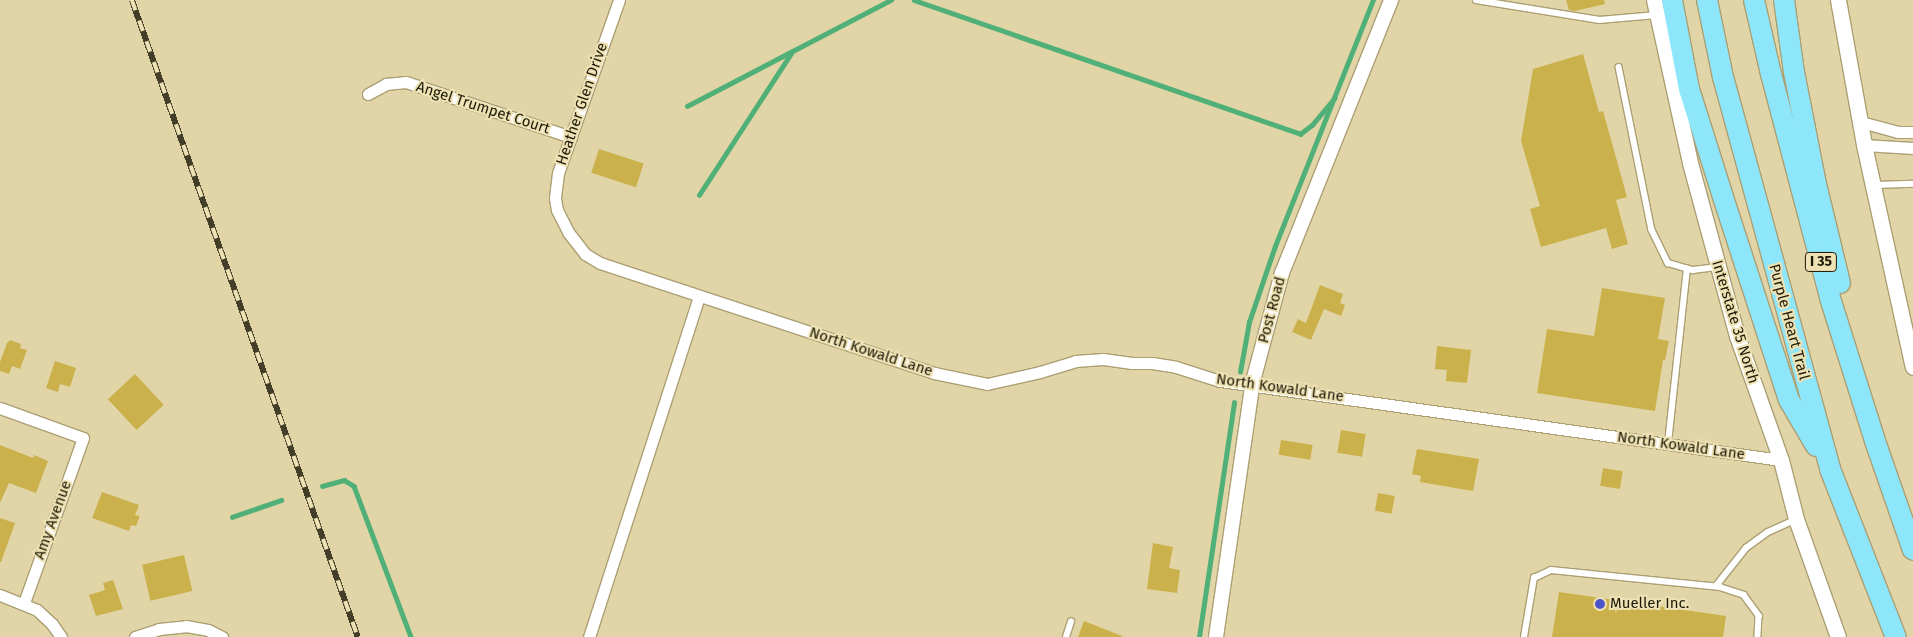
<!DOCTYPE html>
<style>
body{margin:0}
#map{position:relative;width:1913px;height:637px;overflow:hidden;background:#e1d5a7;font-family:"Fira Sans",sans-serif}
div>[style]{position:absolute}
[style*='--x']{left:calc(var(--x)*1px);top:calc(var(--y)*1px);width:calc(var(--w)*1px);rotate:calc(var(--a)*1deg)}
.stream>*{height:4.5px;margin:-2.25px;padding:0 2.25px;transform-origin:2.25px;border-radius:2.25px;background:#50b077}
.building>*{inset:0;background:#cbb14b;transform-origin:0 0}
.roads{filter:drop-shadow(1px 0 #ab9f73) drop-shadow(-1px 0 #ab9f73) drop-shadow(0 1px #ab9f73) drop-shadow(0 -1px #ab9f73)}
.service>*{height:5.5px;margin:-2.75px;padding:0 2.75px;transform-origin:2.75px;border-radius:2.75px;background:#fff}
.minor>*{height:11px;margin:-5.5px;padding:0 5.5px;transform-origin:5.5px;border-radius:5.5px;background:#fff}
.tertiary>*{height:14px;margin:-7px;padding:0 7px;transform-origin:7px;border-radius:7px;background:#fff}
.secondary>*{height:15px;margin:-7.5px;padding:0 7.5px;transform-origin:7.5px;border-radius:7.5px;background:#fff}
.motorway>*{height:20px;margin:-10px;padding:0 10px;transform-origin:10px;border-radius:10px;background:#8ee6fb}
.rail>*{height:5.5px;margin-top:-2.75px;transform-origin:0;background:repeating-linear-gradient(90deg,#eee2b4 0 11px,#433e27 0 22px);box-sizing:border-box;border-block:1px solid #433e27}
.dots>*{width:14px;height:14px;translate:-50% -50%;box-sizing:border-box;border:2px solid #eee2b4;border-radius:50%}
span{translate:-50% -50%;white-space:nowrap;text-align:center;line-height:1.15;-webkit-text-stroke:4px #eee2b4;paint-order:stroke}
.shield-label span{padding:1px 4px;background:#eee2b4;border:1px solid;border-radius:4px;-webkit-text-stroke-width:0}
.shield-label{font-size:14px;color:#1d1908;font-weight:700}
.street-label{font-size:15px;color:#1d1908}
.poi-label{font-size:15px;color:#1d1908}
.left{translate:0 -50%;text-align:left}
</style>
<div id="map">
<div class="stream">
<div style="--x:914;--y:0;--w:409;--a:19.1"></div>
<div style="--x:1300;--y:134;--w:15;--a:-37"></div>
<div style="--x:1312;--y:125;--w:35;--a:-50"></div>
<div style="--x:687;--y:106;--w:230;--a:-27.5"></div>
<div style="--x:699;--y:195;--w:171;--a:-57"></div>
<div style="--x:1240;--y:372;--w:51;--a:-79.8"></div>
<div style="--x:1249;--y:322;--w:80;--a:-71.1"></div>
<div style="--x:1275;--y:246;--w:265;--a:-68.3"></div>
<div style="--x:322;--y:486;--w:23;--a:-15"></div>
<div style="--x:344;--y:480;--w:12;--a:31"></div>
<div style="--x:354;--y:486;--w:161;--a:69.3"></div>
<div style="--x:232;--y:517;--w:52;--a:-19.1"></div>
<div style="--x:1199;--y:637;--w:237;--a:-81.5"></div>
</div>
<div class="building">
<div style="clip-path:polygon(1566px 0,1604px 0,1605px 4px,1575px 11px,1569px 10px)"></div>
<div style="clip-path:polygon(1583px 54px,1599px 112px,1603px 111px,1627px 197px,1616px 200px,1628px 244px,1612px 249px,1606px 228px,1541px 247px,1530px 209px,1540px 206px,1521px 141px,1533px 69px)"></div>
<div style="left:599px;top:149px;width:47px;height:25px;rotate:18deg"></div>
<div style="clip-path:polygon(1320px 285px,1343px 294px,1340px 303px,1345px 305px,1341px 316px,1324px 309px,1311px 340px,1292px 332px,1298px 319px,1306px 323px)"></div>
<div style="clip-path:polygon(1602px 288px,1665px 298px,1658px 339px,1669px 341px,1665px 360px,1663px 360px,1655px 411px,1537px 393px,1547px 329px,1594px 336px)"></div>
<div style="clip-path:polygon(10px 340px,21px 344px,20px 348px,27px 350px,20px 369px,12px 366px,9px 374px,0 371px,0 362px,7px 343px)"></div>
<div style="clip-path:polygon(1437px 346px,1471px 350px,1467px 383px,1446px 381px,1447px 370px,1435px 369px)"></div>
<div style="clip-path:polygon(55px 361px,76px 368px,70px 387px,60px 384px,58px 392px,46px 388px)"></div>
<div style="left:135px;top:374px;width:42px;height:37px;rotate:47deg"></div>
<div style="left:1341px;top:430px;width:25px;height:23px;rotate:9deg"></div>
<div style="left:1281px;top:440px;width:32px;height:15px;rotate:9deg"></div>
<div style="clip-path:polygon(0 445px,33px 458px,34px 455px,48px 461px,36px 493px,9px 483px,0 503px)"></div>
<div style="clip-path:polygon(1417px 449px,1479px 459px,1473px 491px,1420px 482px,1421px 476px,1412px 474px)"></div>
<div style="left:1603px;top:468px;width:20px;height:18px;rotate:9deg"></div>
<div style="clip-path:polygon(102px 492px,139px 505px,135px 515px,140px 516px,136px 526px,131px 525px,129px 531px,92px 518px)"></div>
<div style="left:1378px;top:493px;width:17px;height:18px;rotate:10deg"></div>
<div style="clip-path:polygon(0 518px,15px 523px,1px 562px,0 562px)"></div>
<div style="clip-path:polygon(1153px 543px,1173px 547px,1169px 568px,1180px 570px,1177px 593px,1147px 589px)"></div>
<div style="left:184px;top:555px;width:37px;height:43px;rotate:77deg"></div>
<div style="clip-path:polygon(113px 580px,123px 609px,96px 616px,89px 595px,105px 590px,103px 583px)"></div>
<div style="clip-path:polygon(1559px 592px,1726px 616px,1723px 637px,1552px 637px)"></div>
<div style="clip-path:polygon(1084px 621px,1122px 636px,1122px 637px,1078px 637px)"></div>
</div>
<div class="roads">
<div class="service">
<div style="--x:1476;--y:0;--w:125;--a:9.2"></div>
<div style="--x:1599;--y:20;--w:58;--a:-4.9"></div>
<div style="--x:1619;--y:67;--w:166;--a:78.6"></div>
<div style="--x:1652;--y:230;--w:37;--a:64"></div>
<div style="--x:1668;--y:263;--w:26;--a:16"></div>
<div style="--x:1693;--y:270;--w:23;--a:-7"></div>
<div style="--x:1875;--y:185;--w:38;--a:-2"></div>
<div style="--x:1668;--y:443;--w:175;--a:-83.8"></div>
<div style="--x:1716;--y:586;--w:48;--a:-51.7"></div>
<div style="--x:1746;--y:548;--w:27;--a:-36"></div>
<div style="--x:1768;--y:532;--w:30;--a:-24"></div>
<div style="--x:1066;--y:637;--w:16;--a:-72"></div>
<div style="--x:1524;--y:637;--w:60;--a:-80.4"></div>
<div style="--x:1534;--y:578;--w:19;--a:-25"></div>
<div style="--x:1551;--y:570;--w:170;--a:5.7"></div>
<div style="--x:1720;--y:587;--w:25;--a:18"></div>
<div style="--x:1744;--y:595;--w:26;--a:54"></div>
<div style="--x:1759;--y:616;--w:21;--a:93"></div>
</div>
<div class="minor">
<div style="--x:619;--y:0;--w:183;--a:109.4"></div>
<div style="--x:558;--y:173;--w:25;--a:97"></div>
<div style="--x:555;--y:198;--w:12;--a:81"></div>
<div style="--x:557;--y:210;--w:25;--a:63"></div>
<div style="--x:568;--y:232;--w:28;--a:52"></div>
<div style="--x:585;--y:254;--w:17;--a:31"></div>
<div style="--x:600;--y:263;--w:352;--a:18.2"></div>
<div style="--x:934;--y:373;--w:54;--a:11.7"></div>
<div style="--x:987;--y:384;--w:54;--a:-12.8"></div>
<div style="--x:1040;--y:372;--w:37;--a:-17"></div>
<div style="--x:1075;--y:361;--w:28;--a:-4"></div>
<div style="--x:1103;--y:359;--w:29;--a:8"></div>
<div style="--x:1132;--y:363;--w:20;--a:0"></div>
<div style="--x:1152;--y:363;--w:24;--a:9"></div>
<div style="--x:1176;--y:367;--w:46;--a:17.7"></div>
<div style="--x:1220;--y:381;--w:567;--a:8.02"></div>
<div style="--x:368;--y:94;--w:21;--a:-29"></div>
<div style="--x:386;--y:84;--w:20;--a:-6"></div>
<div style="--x:406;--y:82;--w:174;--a:18.4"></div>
<div style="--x:1861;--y:122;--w:38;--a:15"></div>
<div style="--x:1898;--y:132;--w:15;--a:0"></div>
<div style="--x:1864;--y:145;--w:49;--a:3.5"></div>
<div style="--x:0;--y:408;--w:88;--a:19.9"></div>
<div style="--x:83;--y:438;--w:175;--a:109.7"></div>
<div style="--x:0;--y:595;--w:40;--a:22"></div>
<div style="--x:37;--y:610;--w:21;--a:43"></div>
<div style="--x:52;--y:624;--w:16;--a:55"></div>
<div style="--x:135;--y:637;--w:25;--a:-18"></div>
<div style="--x:159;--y:629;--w:27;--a:-6"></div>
<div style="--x:186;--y:626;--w:22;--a:10"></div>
<div style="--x:208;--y:630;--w:16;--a:27"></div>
<div style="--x:589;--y:637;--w:358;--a:-72.1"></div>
</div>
<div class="tertiary">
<div style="--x:1216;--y:637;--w:259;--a:-81.8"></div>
<div style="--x:1253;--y:381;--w:112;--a:-75"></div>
<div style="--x:1282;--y:273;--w:294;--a:-68.2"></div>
</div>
<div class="secondary">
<div style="--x:1654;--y:0;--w:167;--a:77.5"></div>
<div style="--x:1690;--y:163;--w:179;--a:74.8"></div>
<div style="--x:1737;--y:336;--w:132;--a:70.5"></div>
<div style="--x:1781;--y:460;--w:61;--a:75.7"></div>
<div style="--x:1796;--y:519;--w:125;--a:70.4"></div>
<div style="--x:1838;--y:0;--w:147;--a:79.8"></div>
<div style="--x:1864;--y:145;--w:227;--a:77.6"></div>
</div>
<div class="motorway">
<div style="--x:1672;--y:0;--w:91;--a:79.2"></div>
<div style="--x:1689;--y:89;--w:113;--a:72.5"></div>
<div style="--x:1723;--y:197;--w:213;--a:72"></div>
<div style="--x:1789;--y:400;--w:53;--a:59.6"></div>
<div style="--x:1707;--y:0;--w:79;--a:78.3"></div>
<div style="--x:1723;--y:77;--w:406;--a:74.7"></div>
<div style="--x:1830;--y:469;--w:180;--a:68.6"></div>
<div style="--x:1754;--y:0;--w:76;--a:77.1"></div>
<div style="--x:1771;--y:74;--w:232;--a:75.2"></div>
<div style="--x:1830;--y:298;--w:150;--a:72.5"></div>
<div style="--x:1875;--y:441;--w:115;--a:70.8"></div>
<div style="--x:1784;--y:0;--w:73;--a:82.1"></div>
<div style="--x:1794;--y:72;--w:114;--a:78.9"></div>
<div style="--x:1816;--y:184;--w:102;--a:76.4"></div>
</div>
</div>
<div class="rail">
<div style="--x:132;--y:0;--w:676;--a:70.47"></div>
</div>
<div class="dots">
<div style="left:1600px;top:604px;background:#4c54c9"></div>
</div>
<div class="shield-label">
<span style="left:1821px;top:262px">I 35</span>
</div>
<div class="street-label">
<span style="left:582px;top:104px;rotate:-71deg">Heather Glen Drive</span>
<span style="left:483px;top:108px;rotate:18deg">Angel Trumpet Court</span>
<span style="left:1272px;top:310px;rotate:-75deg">Post Road</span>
<span style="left:1735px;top:322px;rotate:73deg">Interstate 35 North</span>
<span style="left:1789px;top:322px;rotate:75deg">Purple Heart Trail</span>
<span style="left:871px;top:352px;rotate:18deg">North Kowald Lane</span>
<span style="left:1280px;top:388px;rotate:8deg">North Kowald Lane</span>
<span style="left:1681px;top:446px;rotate:8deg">North Kowald Lane</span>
<span style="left:53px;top:520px;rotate:-70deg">Amy Avenue</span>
</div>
<div class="poi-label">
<span class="left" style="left:1610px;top:604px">Mueller Inc.</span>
</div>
</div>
